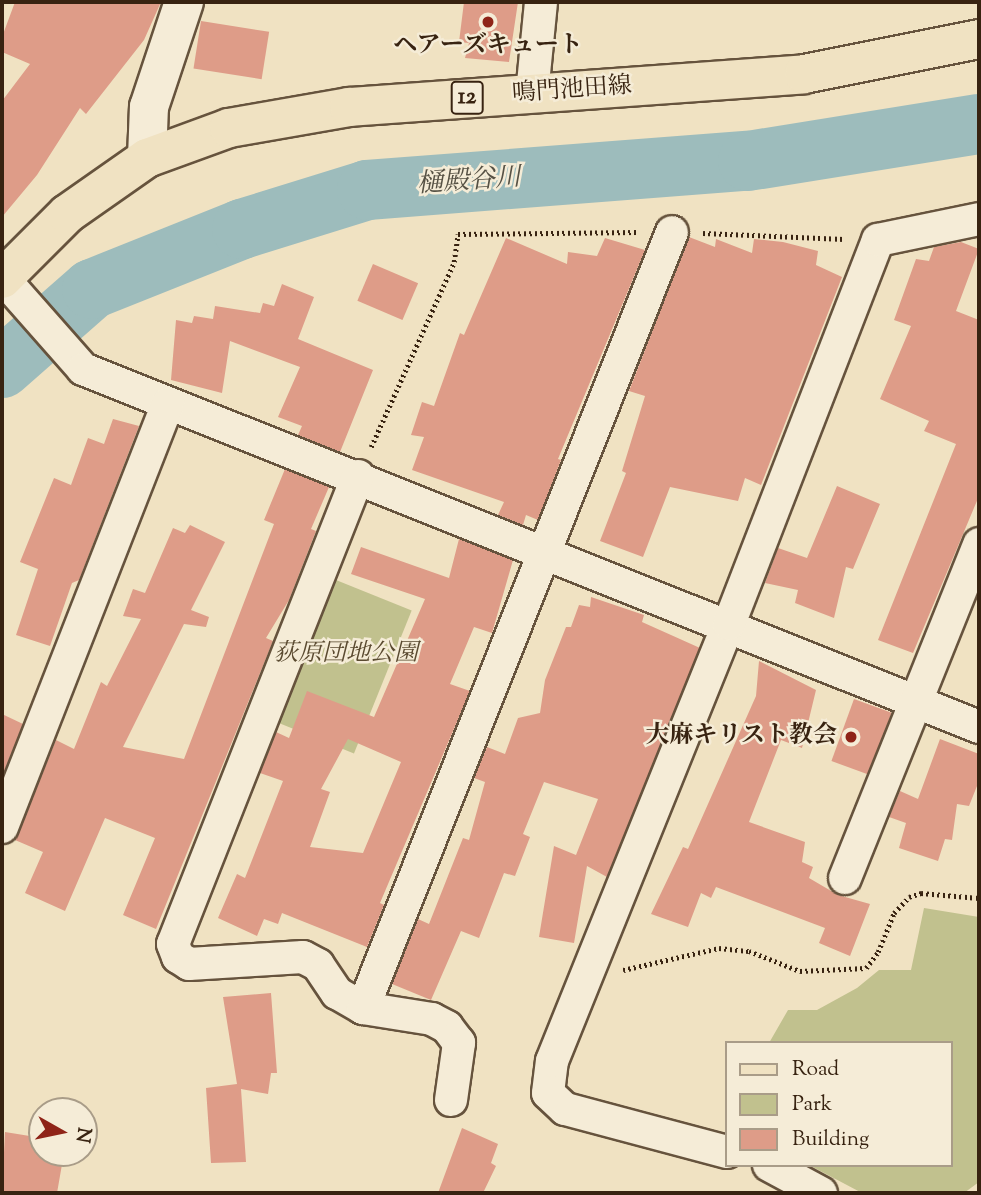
<!DOCTYPE html>
<meta charset="utf-8">
<style>
body{margin:0}
#map{position:relative;width:981px;height:1195px;overflow:hidden;background:#f0e2c2;font-family:"Sorts Mill Goudy","Noto Serif JP",serif}
div>[style]{position:absolute}
[style*='--x']{left:calc(var(--x)*1px);top:calc(var(--y)*1px);width:calc(var(--w)*1px);rotate:calc(var(--a)*1deg)}
.green>*{inset:0;background:#c1c18e;transform-origin:0 0}
.river>*{height:60px;margin:-30px;padding:0 30px;transform-origin:30px;border-radius:30px;background:#9dbcbc}
.building>*{inset:0;background:#de9c88;transform-origin:0 0}
.path>*{height:4.5px;margin-top:-2.25px;transform-origin:0;background:repeating-linear-gradient(90deg,#382311 0 2px,transparent 0 5.5px)}
.roads{filter:drop-shadow(2px 0 #66533d) drop-shadow(-2px 0 #66533d) drop-shadow(0 2px #66533d) drop-shadow(0 -2px #66533d)}
.minor>*{height:32px;margin:-16px;padding:0 16px;transform-origin:16px;border-radius:16px;background:#f5ecd7}
.secondary>*{height:38px;margin:-19px;padding:0 19px;transform-origin:19px;border-radius:19px;background:#f5ecd7}
.primary>*{height:38px;margin:-19px;padding:0 19px;transform-origin:19px;border-radius:19px;background:#f0e2c2}
.dots>*{width:19px;height:19px;translate:-50% -50%;box-sizing:border-box;border:4px solid #f5ecd7;border-radius:50%}
span{translate:-50% -50%;white-space:nowrap;text-align:center;line-height:1.15;-webkit-text-stroke:5px #f5ecd7;paint-order:stroke}
.shield-label span{padding:2px 5px;background:#f5ecd7;border:2px solid;border-radius:5px;-webkit-text-stroke-width:0}
.shield-label{font-size:23px;color:#382311;font-weight:700}
.poi-label{font-size:24px;color:#382311;font-weight:700}
.right{translate:-100% -50%;text-align:right}
.street-label{font-size:24px;color:#382311}
.park-label{font-size:24px;color:#5a4a30;font-style:italic}
.water-label{font-size:26px;color:#565144;font-style:italic}
.frame{position:absolute;inset:0;border:4px solid #382311;pointer-events:none}
.legend{position:absolute;left:725px;top:1041px;width:228px;height:126px;box-sizing:border-box;background:#f5ecd7;border:2px solid #a99c88;margin:0;padding:9px 12px;list-style:none;font-size:21px;color:#382311}
.legend li{display:flex;align-items:center;gap:14px;height:35px}
.legend b{width:35px;border:2px solid #a99c88}
.north{position:absolute;left:28px;top:1097px;width:70px;height:70px;box-sizing:border-box;background:#f5ecd7;border:2px solid #a99c88;border-radius:50%;rotate:99deg;font-size:19px;font-weight:700;line-height:28px;text-align:center;color:#382311}
.north::after{content:'';display:block;margin:auto;width:24px;height:32px;background:#8f2418;clip-path:polygon(50% 0,100% 100%,50% 72%,0 100%)}
</style>
<div id="map">
<div class="green">
<div style="left:331px;top:578px;width:87px;height:154px;rotate:22deg"></div>
<div style="clip-path:polygon(924px 908px,979px 917px,979px 1182px,964px 1193px,862px 1193px,809px 1165px,951px 1165px,951px 1043px,769px 1043px,788px 1010px,817px 1010px,857px 988px,879px 970px,911px 970px)"></div>
</div>
<div class="river">
<div style="--x:2;--y:368;--w:120;--a:-41.3"></div>
<div style="--x:92;--y:289;--w:162;--a:-21.8"></div>
<div style="--x:242;--y:229;--w:131;--a:-17.3"></div>
<div style="--x:367;--y:190;--w:382;--a:-4.4"></div>
<div style="--x:748;--y:161;--w:234;--a:-9.1"></div>
</div>
<div class="building">
<div style="clip-path:polygon(15px 2px,161px 2px,144px 40px,86px 114px,80px 108px,37px 175px,2px 217px,2px 101px,30px 64px,2px 52px,2px 37px)"></div>
<div style="clip-path:polygon(464px 2px,518px 2px,509px 62px,465px 58px,469px 43px,459px 42px)"></div>
<div style="left:201px;top:21px;width:69px;height:48px;rotate:9deg"></div>
<div style="clip-path:polygon(689px 237px,715px 247px,716px 239px,752px 253px,754px 239px,783px 242px,818px 251px,816px 265px,842px 277px,761px 485px,745px 478px,738px 501px,670px 487px,643px 557px,600px 541px,626px 473px,622px 471px,645px 396px,629px 391px)"></div>
<div style="clip-path:polygon(506px 238px,567px 264px,568px 252px,597px 256px,605px 238px,645px 250px,558px 459px,561px 460px,538px 520px,526px 515px,523px 525px,498px 515px,504px 502px,412px 470px,424px 437px,411px 435px,422px 402px,434px 406px,460px 333px,464px 335px)"></div>
<div style="clip-path:polygon(961px 242px,979px 249px,956px 311px,979px 320px,979px 496px,913px 653px,878px 640px,956px 444px,924px 431px,929px 421px,880px 399px,911px 326px,894px 320px,916px 259px,929px 261px,934px 247px)"></div>
<div style="left:373px;top:264px;width:49px;height:40px;rotate:23deg"></div>
<div style="clip-path:polygon(282px 284px,314px 297px,298px 339px,373px 370px,340px 452px,298px 435px,302px 426px,278px 417px,300px 367px,230px 341px,222px 393px,171px 380px,176px 320px,192px 323px,194px 316px,213px 319px,215px 306px,260px 313px,263px 303px,274px 306px)"></div>
<div style="clip-path:polygon(113px 419px,139px 426px,79px 580px,72px 583px,50px 646px,16px 635px,38px 569px,20px 562px,54px 478px,71px 485px,88px 438px,104px 444px)"></div>
<div style="clip-path:polygon(285px 469px,329px 487px,311px 529px,316px 531px,289px 600px,266px 638px,273px 641px,156px 929px,123px 915px,155px 838px,105px 818px,65px 911px,25px 893px,43px 852px,15px 840px,56px 740px,74px 749px,101px 682px,107px 686px,141px 619px,123px 616px,133px 589px,145px 593px,173px 528px,185px 533px,190px 525px,225px 542px,191px 610px,209px 617px,206px 627px,184px 624px,123px 747px,184px 759px,274px 524px,264px 520px)"></div>
<div style="clip-path:polygon(837px 486px,880px 504px,853px 569px,846px 567px,834px 618px,795px 603px,798px 590px,765px 583px,778px 548px,807px 558px)"></div>
<div style="clip-path:polygon(evenodd,459px 539px,513px 560px,492px 633px,474px 627px,450px 684px,470px 691px,380px 903px,384px 905px,367px 947px,282px 913px,278px 924px,264px 919px,257px 936px,218px 918px,237px 874px,245px 878px,283px 781px,260px 773px,276px 732px,289px 738px,307px 691px,374px 717px,425px 599px,351px 574px,361px 547px,449px 578px,459px 539px,348px 739px,401px 762px,363px 853px,310px 847px,330px 792px,321px 789px,348px 739px)"></div>
<div style="clip-path:polygon(591px 597px,644px 615px,642px 622px,700px 648px,607px 877px,587px 866px,574px 943px,539px 937px,554px 846px,576px 855px,598px 799px,544px 782px,523px 834px,530px 837px,515px 876px,504px 873px,479px 938px,461px 931px,431px 1000px,392px 984px,418px 919px,429px 924px,463px 838px,469px 840px,485px 782px,474px 778px,487px 747px,505px 754px,518px 718px,540px 713px,545px 680px,566px 627px,571px 627px,579px 605px,590px 607px)"></div>
<div style="clip-path:polygon(759px 661px,816px 690px,802px 748px,781px 740px,749px 822px,805px 842px,802px 862px,813px 867px,809px 878px,838px 895px,870px 904px,850px 956px,819px 943px,825px 928px,716px 887px,711px 898px,701px 893px,688px 927px,651px 914px,683px 847px,688px 849px,756px 696px)"></div>
<div style="left:854px;top:699px;width:40px;height:66px;rotate:20deg"></div>
<div style="clip-path:polygon(2px 714px,23px 724px,2px 777px)"></div>
<div style="clip-path:polygon(940px 739px,979px 754px,979px 781px,969px 806px,957px 804px,952px 840px,945px 839px,938px 861px,899px 848px,906px 823px,889px 817px,900px 791px,918px 799px)"></div>
<div style="clip-path:polygon(271px 993px,277px 1073px,271px 1073px,268px 1094px,241px 1089px,246px 1162px,211px 1163px,206px 1088px,237px 1084px,223px 997px)"></div>
<div style="clip-path:polygon(462px 1128px,498px 1144px,491px 1163px,496px 1166px,483px 1193px,438px 1193px)"></div>
<div style="clip-path:polygon(5px 1132px,42px 1138px,42px 1153px,64px 1153px,57px 1193px,2px 1193px)"></div>
</div>
<div class="path">
<div style="--x:703;--y:233;--w:141;--a:2.4"></div>
<div style="--x:371;--y:447;--w:203;--a:-65.8"></div>
<div style="--x:454;--y:262;--w:28;--a:-82"></div>
<div style="--x:458;--y:234;--w:180;--a:-0.6"></div>
<div style="--x:623;--y:970;--w:98;--a:-12.9"></div>
<div style="--x:719;--y:948;--w:30;--a:6"></div>
<div style="--x:749;--y:951;--w:55;--a:21.4"></div>
<div style="--x:800;--y:971;--w:66;--a:-2.6"></div>
<div style="--x:866;--y:968;--w:20;--a:-53"></div>
<div style="--x:878;--y:952;--w:42;--a:-67.7"></div>
<div style="--x:894;--y:913;--w:22;--a:-47"></div>
<div style="--x:909;--y:897;--w:13;--a:-18"></div>
<div style="--x:921;--y:893;--w:58;--a:4.9"></div>
</div>
<div class="roads">
<div class="minor">
<div style="--x:532;--y:94;--w:92;--a:-84.4"></div>
<div style="--x:2;--y:277;--w:123;--a:48.6"></div>
<div style="--x:83;--y:369;--w:965;--a:21.78"></div>
<div style="--x:358;--y:476;--w:503;--a:111.57"></div>
<div style="--x:173;--y:944;--w:14;--a:69"></div>
<div style="--x:178;--y:957;--w:13;--a:32"></div>
<div style="--x:189;--y:964;--w:114;--a:-3.5"></div>
<div style="--x:303;--y:957;--w:17;--a:28"></div>
<div style="--x:318;--y:965;--w:34;--a:56"></div>
<div style="--x:337;--y:993;--w:30;--a:30"></div>
<div style="--x:2;--y:827;--w:455;--a:-68.6"></div>
<div style="--x:845;--y:878;--w:360;--a:-68.1"></div>
<div style="--x:451;--y:1100;--w:58;--a:-82"></div>
<div style="--x:459;--y:1043;--w:20;--a:-127"></div>
<div style="--x:447;--y:1027;--w:17;--a:-152"></div>
<div style="--x:432;--y:1019;--w:70;--a:-170.9"></div>
<div style="--x:363;--y:1008;--w:835;--a:-68.29"></div>
<div style="--x:727;--y:1152;--w:168;--a:-165.1"></div>
<div style="--x:565;--y:1109;--w:23;--a:-137"></div>
<div style="--x:548;--y:1093;--w:32;--a:-83"></div>
<div style="--x:552;--y:1061;--w:471;--a:-68"></div>
<div style="--x:729;--y:624;--w:412;--a:-68.8"></div>
<div style="--x:878;--y:240;--w:103;--a:-11.7"></div>
<div style="--x:769;--y:1165;--w:59;--a:28.3"></div>
</div>
<div class="secondary">
<div style="--x:147;--y:158;--w:51;--a:-87.8"></div>
<div style="--x:149;--y:107;--w:111;--a:-71.6"></div>
</div>
<div class="primary">
<div style="--x:2;--y:279;--w:92;--a:-45"></div>
<div style="--x:67;--y:214;--w:98;--a:-35"></div>
<div style="--x:147;--y:158;--w:87;--a:-20.1"></div>
<div style="--x:229;--y:128;--w:122;--a:-9.9"></div>
<div style="--x:349;--y:107;--w:456;--a:-4.1"></div>
<div style="--x:804;--y:74;--w:178;--a:-11.3"></div>
</div>
</div>
<div class="dots">
<div style="left:488px;top:22px;background:#8f2418"></div>
<div style="left:851px;top:737px;background:#8f2418"></div>
</div>
<div class="shield-label">
<span style="left:467px;top:98px">12</span>
</div>
<div class="poi-label">
<span style="left:488px;top:47px">ヘアーズキュート</span>
<span class="right" style="left:837px;top:737px">大麻キリスト教会</span>
</div>
<div class="street-label">
<span style="left:572px;top:91px;rotate:-4deg">鳴門池田線</span>
</div>
<div class="park-label">
<span style="left:346px;top:655px">荻原団地公園</span>
</div>
<div class="water-label">
<span style="left:469px;top:182px;rotate:-4deg">樋殿谷川</span>
</div>
<div class="frame"></div>
<ul class="legend">
<li><b style="height:9px;background:#f0e2c2"></b>Road</li>
<li><b style="height:19px;background:#c1c18e"></b>Park</li>
<li><b style="height:19px;background:#de9c88"></b>Building</li>
</ul>
<div class="north">N</div>
</div>
